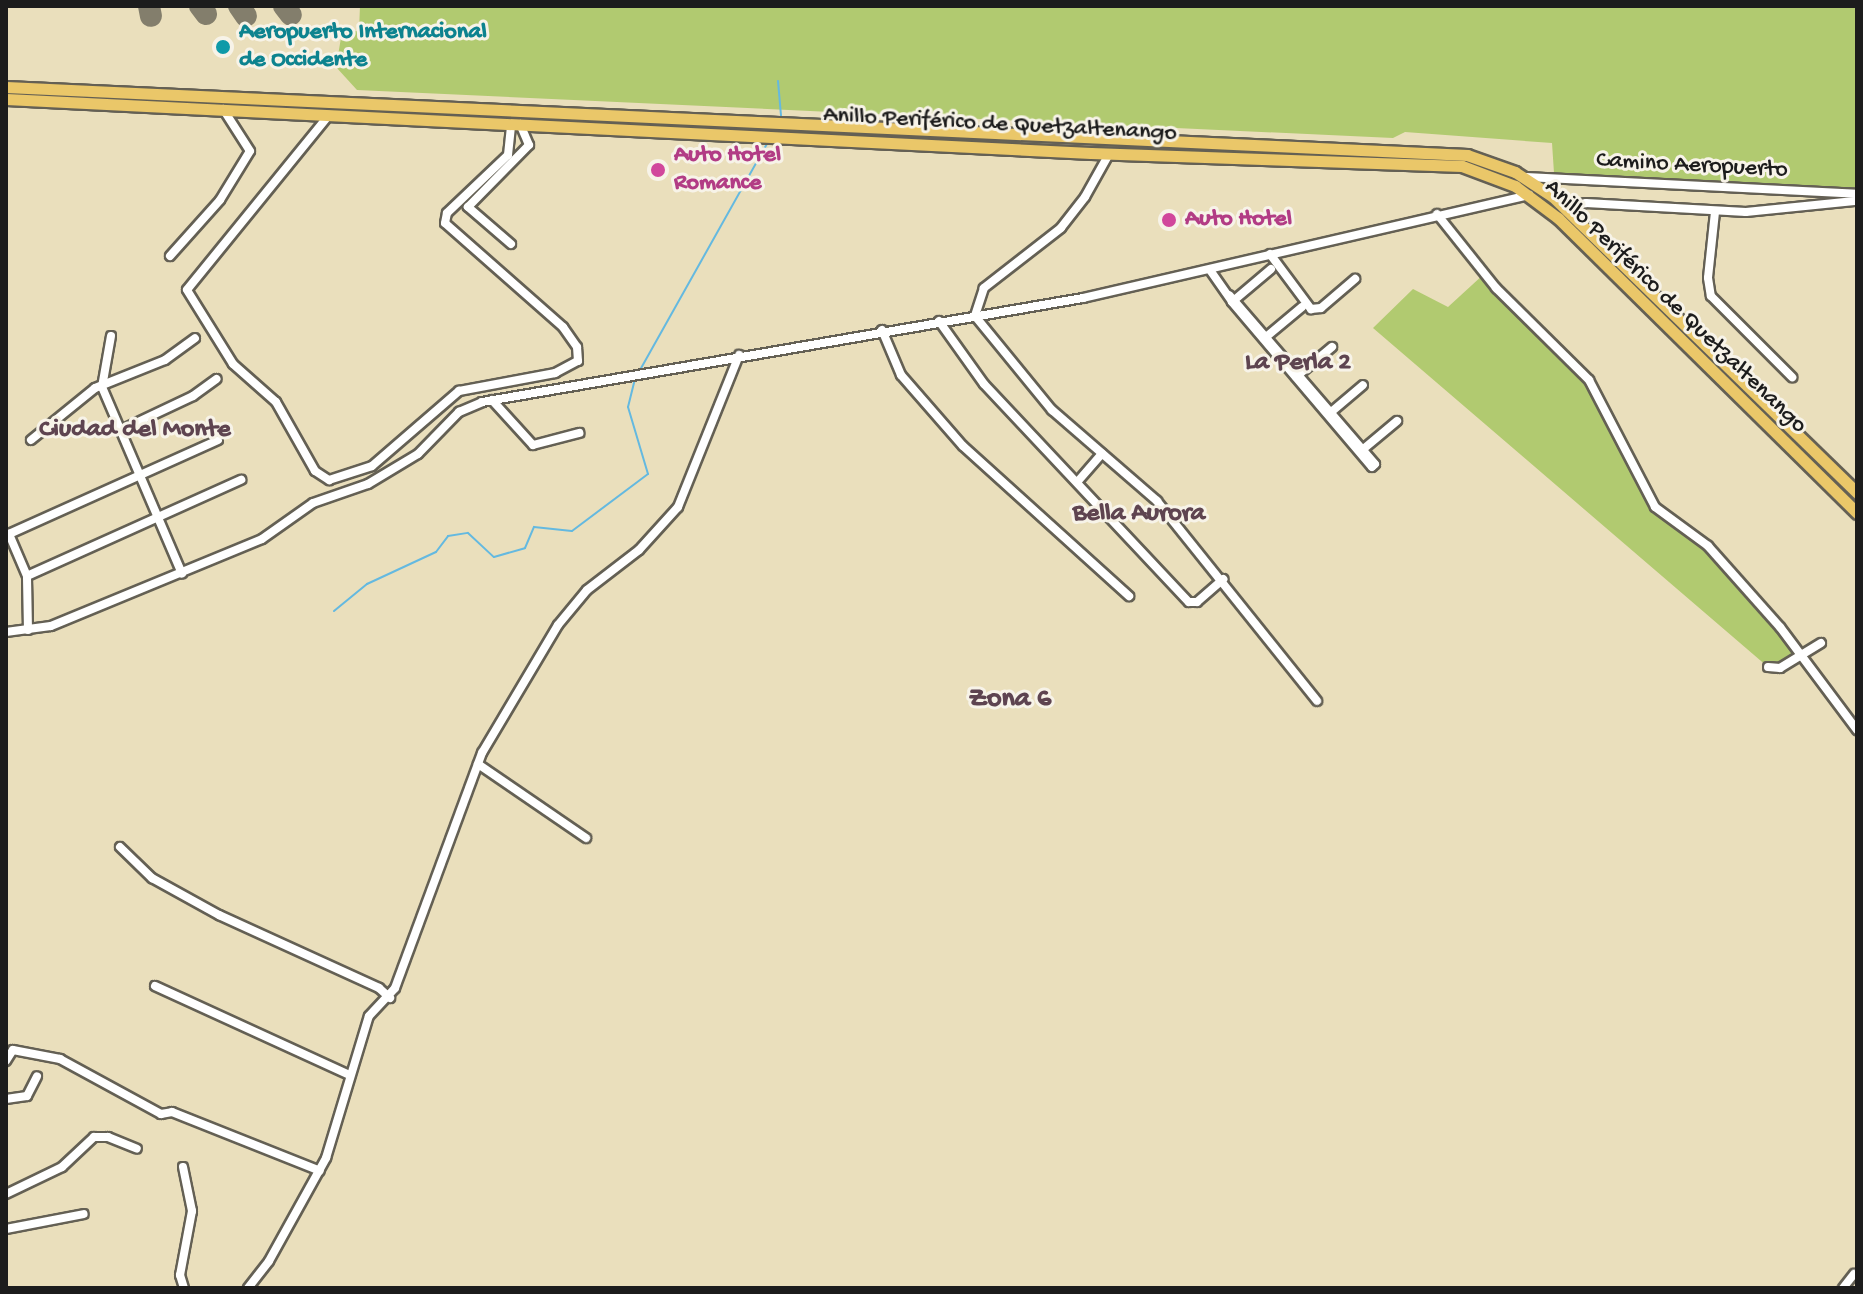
<!DOCTYPE html>
<meta charset="utf-8">
<style>
body{margin:0}
#map{position:relative;width:1863px;height:1294px;overflow:hidden;background:#eadfbc;font-family:"Gochi Hand",sans-serif}
div>[style]{position:absolute}
[style*='--x']{left:calc(var(--x)*1px);top:calc(var(--y)*1px);width:calc(var(--w)*1px);rotate:calc(var(--a)*1deg)}
.green>*{inset:0;background:#b1ca70}
.stream>*{height:2px;margin:-1px;padding:0 1px;transform-origin:1px;border-radius:1px;background:#64b9e0}
.taxiway>*{height:22px;margin:-11px;padding:0 11px;transform-origin:11px;border-radius:11px;background:#837e6c}
.roads{filter:drop-shadow(2px 0 #646054) drop-shadow(-2px 0 #646054) drop-shadow(0 2px #646054) drop-shadow(0 -2px #646054)}
.minor>*{height:8px;margin:-4px;padding:0 4px;transform-origin:4px;border-radius:4px;background:#fff}
.highway>*{height:11px;margin:-5.5px;padding:0 5.5px;transform-origin:5.5px;border-radius:5.5px;background:#eac769}
.dots>*{width:22px;height:22px;translate:-50% -50%;box-sizing:border-box;border:4px solid #f7f3e8;border-radius:50%}
span{translate:-50% -50%;white-space:nowrap;text-align:center;line-height:1.15;-webkit-text-stroke:6px #f7f3e8;paint-order:stroke}
.culture-label{font-size:24px;color:#0d838f;font-weight:700}
.left{translate:0 -50%;text-align:left}
.street-label{font-size:24px;color:#1c1c1c}
.hotel-label{font-size:24px;color:#b23c85;font-weight:700}
.neighbourhood-label{font-size:26px;color:#5e4450;font-weight:700}
.quarter-label{font-size:28px;color:#5e4450;font-weight:700}
.frame{position:absolute;inset:0;border:8px solid #1c1c1c;pointer-events:none}
</style>
<div id="map">
<div class="green">
<div style="clip-path:polygon(360px 6px,1857px 6px,1857px 188px,1554px 173px,1552px 143px,1405px 132px,1393px 138px,357px 90px,336px 67px,342px 32px,359px 31px)"></div>
<div style="clip-path:polygon(1484px 274px,1572px 361px,1616px 428px,1655px 507px,1708px 546px,1800px 655px,1768px 667px,1373px 328px,1413px 289px,1448px 307px)"></div>
</div>
<div class="stream">
<div style="--x:778;--y:81;--w:38;--a:85"></div>
<div style="--x:640;--y:370;--w:261;--a:-60.7"></div>
<div style="--x:334;--y:611;--w:43;--a:-39.3"></div>
<div style="--x:367;--y:584;--w:76;--a:-24.9"></div>
<div style="--x:436;--y:552;--w:20;--a:-53"></div>
<div style="--x:448;--y:536;--w:20;--a:-9"></div>
<div style="--x:468;--y:533;--w:35;--a:43"></div>
<div style="--x:494;--y:557;--w:32;--a:-16"></div>
<div style="--x:525;--y:548;--w:23;--a:-67"></div>
<div style="--x:534;--y:527;--w:38;--a:6"></div>
<div style="--x:572;--y:531;--w:95;--a:-36.9"></div>
<div style="--x:648;--y:474;--w:70;--a:-106.6"></div>
<div style="--x:628;--y:407;--w:29;--a:-76"></div>
</div>
<div class="taxiway">
<div style="--x:149;--y:6;--w:10;--a:79"></div>
<div style="--x:200;--y:6;--w:10;--a:53"></div>
<div style="--x:239;--y:6;--w:12;--a:55"></div>
<div style="--x:284;--y:6;--w:11;--a:52"></div>
</div>
<div class="roads">
<div class="minor">
<div style="--x:329;--y:115;--w:225;--a:129.1"></div>
<div style="--x:187;--y:290;--w:87;--a:58.1"></div>
<div style="--x:233;--y:364;--w:57;--a:41.5"></div>
<div style="--x:276;--y:402;--w:79;--a:60.5"></div>
<div style="--x:315;--y:471;--w:17;--a:33"></div>
<div style="--x:329;--y:480;--w:45;--a:-18"></div>
<div style="--x:372;--y:466;--w:115;--a:-40.8"></div>
<div style="--x:459;--y:391;--w:98;--a:-10.6"></div>
<div style="--x:555;--y:373;--w:26;--a:-28"></div>
<div style="--x:578;--y:361;--w:14;--a:-94"></div>
<div style="--x:577;--y:347;--w:24;--a:-125"></div>
<div style="--x:563;--y:327;--w:157;--a:-138.6"></div>
<div style="--x:445;--y:223;--w:10;--a:-79"></div>
<div style="--x:447;--y:213;--w:84;--a:-43.6"></div>
<div style="--x:508;--y:155;--w:31;--a:-84"></div>
<div style="--x:1109;--y:154;--w:49;--a:119.2"></div>
<div style="--x:1085;--y:197;--w:39;--a:128"></div>
<div style="--x:1061;--y:228;--w:98;--a:142.1"></div>
<div style="--x:984;--y:288;--w:29;--a:108"></div>
<div style="--x:975;--y:316;--w:122;--a:50.7"></div>
<div style="--x:1052;--y:410;--w:139;--a:40.9"></div>
<div style="--x:1157;--y:501;--w:256;--a:51.3"></div>
<div style="--x:1526;--y:177;--w:331;--a:2.9"></div>
<div style="--x:1563;--y:206;--w:23;--a:-7"></div>
<div style="--x:1586;--y:203;--w:160;--a:3.2"></div>
<div style="--x:1746;--y:212;--w:109;--a:-5.8"></div>
<div style="--x:1715;--y:212;--w:66;--a:96.1"></div>
<div style="--x:1708;--y:278;--w:18;--a:81"></div>
<div style="--x:1711;--y:296;--w:115;--a:45"></div>
<div style="--x:1437;--y:214;--w:95;--a:51.4"></div>
<div style="--x:1496;--y:288;--w:131;--a:44.7"></div>
<div style="--x:1589;--y:380;--w:143;--a:62.5"></div>
<div style="--x:1655;--y:507;--w:66;--a:36.3"></div>
<div style="--x:1708;--y:546;--w:108;--a:48.4"></div>
<div style="--x:1780;--y:627;--w:129;--a:53.2"></div>
<div style="--x:511;--y:244;--w:57;--a:-139.3"></div>
<div style="--x:468;--y:207;--w:87;--a:-45.5"></div>
<div style="--x:529;--y:145;--w:23;--a:-113"></div>
<div style="--x:1270;--y:254;--w:69;--a:53.3"></div>
<div style="--x:1311;--y:309;--w:10;--a:-6"></div>
<div style="--x:1321;--y:308;--w:45;--a:-40.5"></div>
<div style="--x:170;--y:256;--w:75;--a:-48.2"></div>
<div style="--x:220;--y:200;--w:57;--a:-58.5"></div>
<div style="--x:250;--y:151;--w:50;--a:-122.7"></div>
<div style="--x:1210;--y:270;--w:39;--a:55"></div>
<div style="--x:1232;--y:302;--w:216;--a:49.7"></div>
<div style="--x:1372;--y:467;--w:4;--a:-45"></div>
<div style="--x:1375;--y:464;--w:223;--a:-130.8"></div>
<div style="--x:1232;--y:302;--w:51;--a:-40.2"></div>
<div style="--x:939;--y:321;--w:77;--a:54.5"></div>
<div style="--x:984;--y:384;--w:299;--a:46.8"></div>
<div style="--x:1189;--y:602;--w:8;--a:0"></div>
<div style="--x:1197;--y:602;--w:35;--a:-41"></div>
<div style="--x:882;--y:330;--w:49;--a:67.1"></div>
<div style="--x:901;--y:375;--w:94;--a:48.9"></div>
<div style="--x:963;--y:446;--w:224;--a:42.1"></div>
<div style="--x:111;--y:336;--w:52;--a:100"></div>
<div style="--x:102;--y:387;--w:203;--a:66.8"></div>
<div style="--x:1266;--y:337;--w:47;--a:-39.8"></div>
<div style="--x:1296;--y:377;--w:47;--a:-39.8"></div>
<div style="--x:492;--y:400;--w:61;--a:47.7"></div>
<div style="--x:533;--y:445;--w:48;--a:-14.6"></div>
<div style="--x:1330;--y:413;--w:43;--a:-40.3"></div>
<div style="--x:121;--y:430;--w:80;--a:-25.3"></div>
<div style="--x:193;--y:396;--w:29;--a:-36"></div>
<div style="--x:31;--y:440;--w:82;--a:-39.1"></div>
<div style="--x:95;--y:388;--w:75;--a:-21.8"></div>
<div style="--x:165;--y:360;--w:37;--a:-36"></div>
<div style="--x:1361;--y:451;--w:47;--a:-39.8"></div>
<div style="--x:1079;--y:480;--w:35;--a:-49"></div>
<div style="--x:27;--y:576;--w:235;--a:-24.2"></div>
<div style="--x:28;--y:630;--w:54;--a:-91.1"></div>
<div style="--x:27;--y:576;--w:46;--a:-113.2"></div>
<div style="--x:9;--y:534;--w:229;--a:-24.2"></div>
<div style="--x:6;--y:632;--w:45;--a:-7.6"></div>
<div style="--x:51;--y:626;--w:228;--a:-22.4"></div>
<div style="--x:262;--y:539;--w:62;--a:-35.2"></div>
<div style="--x:313;--y:503;--w:58;--a:-19.1"></div>
<div style="--x:368;--y:484;--w:58;--a:-31"></div>
<div style="--x:418;--y:454;--w:59;--a:-45.7"></div>
<div style="--x:459;--y:412;--w:25;--a:-23"></div>
<div style="--x:482;--y:402;--w:610;--a:-9.82"></div>
<div style="--x:1083;--y:298;--w:458;--a:-13"></div>
<div style="--x:1768;--y:667;--w:12;--a:5"></div>
<div style="--x:1780;--y:668;--w:48;--a:-31.4"></div>
<div style="--x:478;--y:764;--w:131;--a:34.4"></div>
<div style="--x:120;--y:847;--w:45;--a:44.1"></div>
<div style="--x:152;--y:878;--w:77;--a:28.9"></div>
<div style="--x:219;--y:915;--w:176;--a:24.5"></div>
<div style="--x:379;--y:988;--w:15;--a:42"></div>
<div style="--x:155;--y:986;--w:213;--a:24.6"></div>
<div style="--x:6;--y:1061;--w:13;--a:-58"></div>
<div style="--x:13;--y:1050;--w:48;--a:10.8"></div>
<div style="--x:60;--y:1059;--w:115;--a:28.6"></div>
<div style="--x:161;--y:1114;--w:11;--a:-10"></div>
<div style="--x:172;--y:1112;--w:159;--a:21.7"></div>
<div style="--x:6;--y:1099;--w:21;--a:-8"></div>
<div style="--x:27;--y:1096;--w:22;--a:-63"></div>
<div style="--x:183;--y:1167;--w:45;--a:78.4"></div>
<div style="--x:192;--y:1211;--w:65;--a:100.6"></div>
<div style="--x:180;--y:1275;--w:14;--a:73"></div>
<div style="--x:6;--y:1194;--w:62;--a:-25.7"></div>
<div style="--x:62;--y:1167;--w:44;--a:-43.2"></div>
<div style="--x:94;--y:1137;--w:14;--a:0"></div>
<div style="--x:108;--y:1137;--w:31;--a:22"></div>
<div style="--x:6;--y:1229;--w:79;--a:-10.9"></div>
<div style="--x:248;--y:1288;--w:34;--a:-52"></div>
<div style="--x:269;--y:1261;--w:118;--a:-61"></div>
<div style="--x:326;--y:1158;--w:148;--a:-73.2"></div>
<div style="--x:369;--y:1016;--w:38;--a:-47"></div>
<div style="--x:395;--y:988;--w:251;--a:-69.7"></div>
<div style="--x:482;--y:753;--w:149;--a:-59.3"></div>
<div style="--x:558;--y:625;--w:45;--a:-50.4"></div>
<div style="--x:587;--y:590;--w:66;--a:-37.6"></div>
<div style="--x:639;--y:550;--w:58;--a:-47.8"></div>
<div style="--x:678;--y:507;--w:164;--a:-68.1"></div>
<div style="--x:1843;--y:1288;--w:18;--a:-52"></div>
</div>
<div class="highway">
<div style="--x:6;--y:87;--w:1463;--a:2.66"></div>
<div style="--x:1467;--y:155;--w:51;--a:19.5"></div>
<div style="--x:1515;--y:172;--w:45;--a:33.3"></div>
<div style="--x:1553;--y:197;--w:424;--a:44.2"></div>
<div style="--x:6;--y:99;--w:1086;--a:2.85"></div>
<div style="--x:1091;--y:153;--w:371;--a:2"></div>
<div style="--x:1462;--y:166;--w:57;--a:20.7"></div>
<div style="--x:1515;--y:186;--w:54;--a:36.7"></div>
<div style="--x:1558;--y:218;--w:420;--a:44.6"></div>
</div>
</div>
<div class="dots">
<div style="left:223px;top:47px;background:#0f9aa8"></div>
<div style="left:658px;top:170px;background:#d1479c"></div>
<div style="left:1169px;top:220px;background:#d1479c"></div>
</div>
<div class="culture-label">
<span class="left" style="left:239px;top:47px">Aeropuerto Internacional<br>de Occidente</span>
</div>
<div class="street-label">
<span style="left:1000px;top:125px;rotate:3deg">Anillo Periférico de Quetzaltenango</span>
<span style="left:1692px;top:166px;rotate:3deg">Camino Aeropuerto</span>
<span style="left:1675px;top:307px;rotate:44deg">Anillo Periférico de Quetzaltenango</span>
</div>
<div class="hotel-label">
<span class="left" style="left:674px;top:170px">Auto Hotel<br>Romance</span>
<span class="left" style="left:1185px;top:220px">Auto Hotel</span>
</div>
<div class="neighbourhood-label">
<span style="left:1298px;top:364px">La Perla 2</span>
<span style="left:135px;top:431px">Ciudad del Monte</span>
<span style="left:1139px;top:515px">Bella Aurora</span>
</div>
<div class="quarter-label">
<span style="left:1010px;top:700px">Zona 6</span>
</div>
<div class="frame"></div>
</div>
